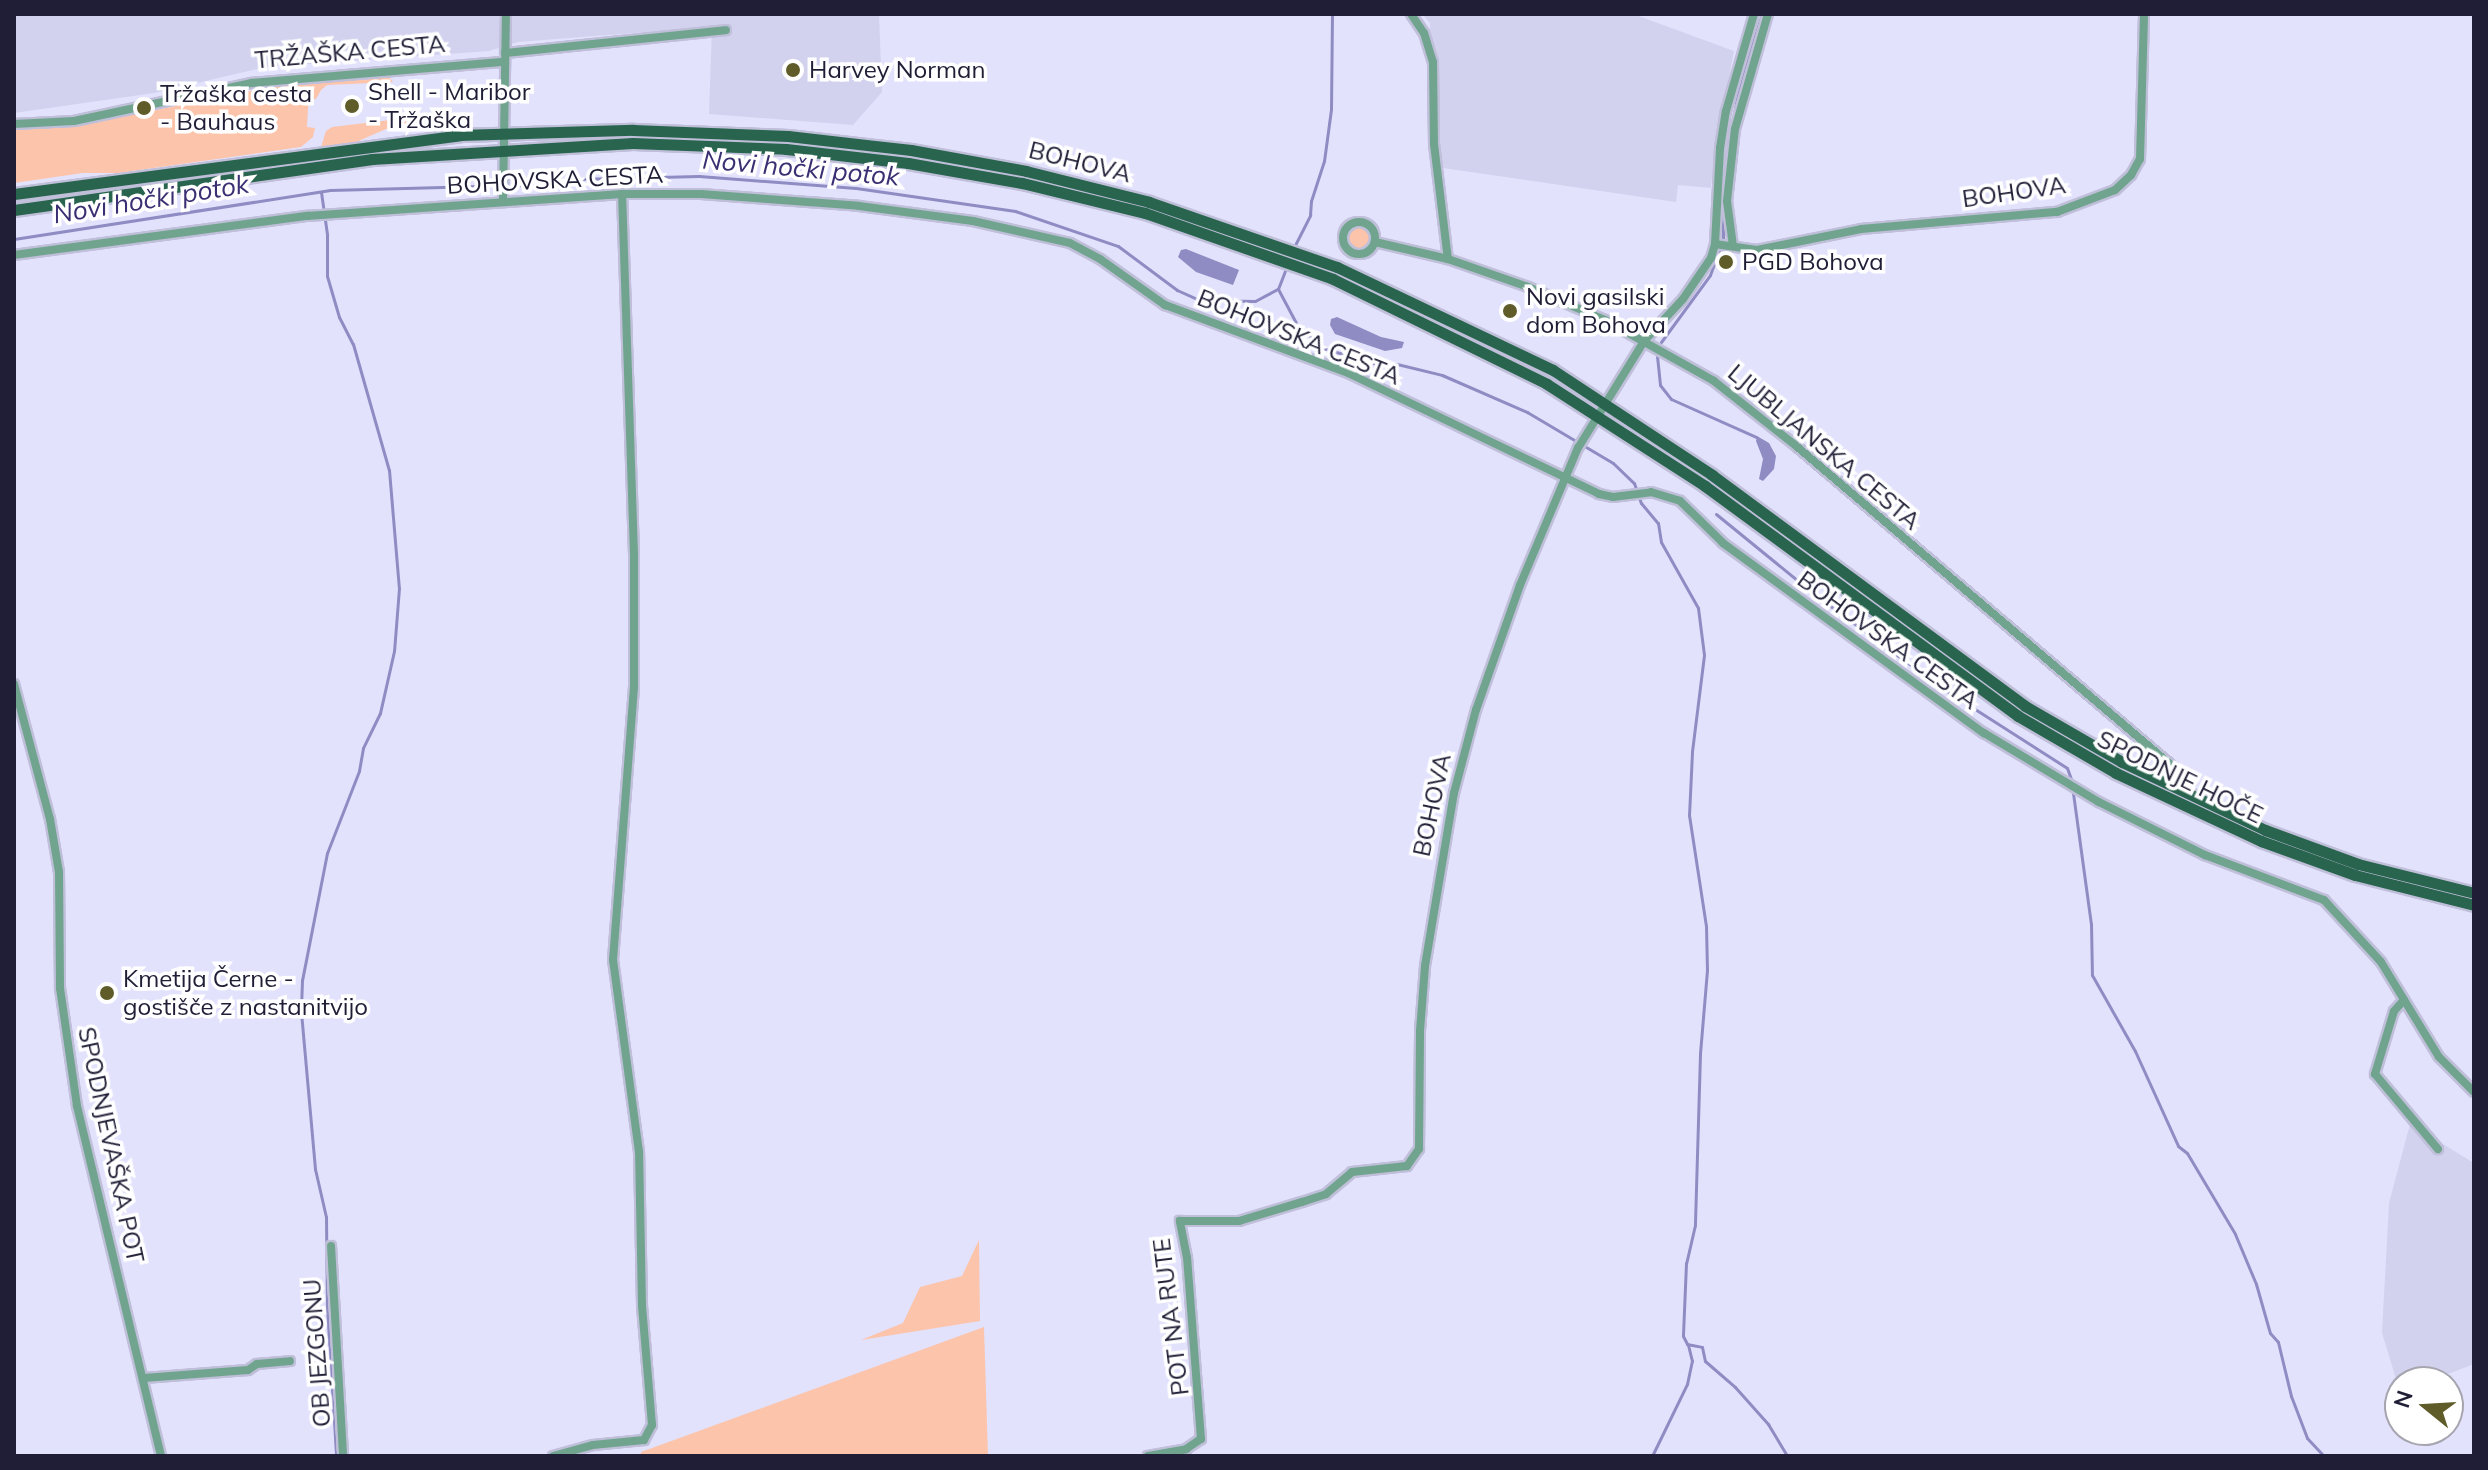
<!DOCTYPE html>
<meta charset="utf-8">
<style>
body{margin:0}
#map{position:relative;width:2488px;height:1470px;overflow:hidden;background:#e2e2fd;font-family:Mulish,sans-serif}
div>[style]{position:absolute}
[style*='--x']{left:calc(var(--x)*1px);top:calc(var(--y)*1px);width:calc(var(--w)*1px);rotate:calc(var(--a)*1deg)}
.built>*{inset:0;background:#d2d2ef}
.green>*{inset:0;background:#fcc4aa}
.round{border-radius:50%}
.water>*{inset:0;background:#8f8cc3}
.stream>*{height:3px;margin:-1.5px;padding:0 1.5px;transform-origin:1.5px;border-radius:1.5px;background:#8f8cc3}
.roads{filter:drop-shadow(2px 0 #bfbfd9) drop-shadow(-2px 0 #bfbfd9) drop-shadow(0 2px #bfbfd9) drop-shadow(0 -2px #bfbfd9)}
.minor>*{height:8px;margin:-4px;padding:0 4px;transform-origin:4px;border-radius:4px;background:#70a48e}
.minor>.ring{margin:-4px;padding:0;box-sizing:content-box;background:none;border:8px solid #70a48e;border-radius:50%}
.major>*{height:11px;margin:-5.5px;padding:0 5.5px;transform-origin:5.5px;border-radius:5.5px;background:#28644e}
.dots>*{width:22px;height:22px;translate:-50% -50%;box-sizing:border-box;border:4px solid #fff;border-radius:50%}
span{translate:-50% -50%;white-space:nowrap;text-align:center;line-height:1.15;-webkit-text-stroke:7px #fff;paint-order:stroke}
.street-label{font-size:24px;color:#201e36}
.poi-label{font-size:24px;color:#201e36}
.left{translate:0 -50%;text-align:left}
.water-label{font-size:26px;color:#3a2f72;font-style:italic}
.frame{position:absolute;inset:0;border:16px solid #201e36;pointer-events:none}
.north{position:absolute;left:2384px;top:1366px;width:80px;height:80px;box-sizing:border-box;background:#fff;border:2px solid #a6a5af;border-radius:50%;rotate:288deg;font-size:22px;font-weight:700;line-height:32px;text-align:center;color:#201e36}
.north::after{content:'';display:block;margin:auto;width:28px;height:36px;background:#5f5c29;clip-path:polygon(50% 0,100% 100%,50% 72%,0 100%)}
</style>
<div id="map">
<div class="built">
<div style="clip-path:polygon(14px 14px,879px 14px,882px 92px,853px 125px,709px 114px,712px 27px,518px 42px,489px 51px,266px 67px,154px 93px,14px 113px)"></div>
<div style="clip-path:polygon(1422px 14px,1633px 14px,1734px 51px,1715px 148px,1711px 188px,1678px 185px,1676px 202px,1443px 168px,1437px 141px,1437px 73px,1430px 44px,1430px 23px)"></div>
<div style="clip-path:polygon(2410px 1124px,2474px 1163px,2474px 1364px,2427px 1382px,2400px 1382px,2400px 1392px,2382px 1333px,2389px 1203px)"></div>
</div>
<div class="green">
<div style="clip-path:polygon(389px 77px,393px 82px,327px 85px,321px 90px,316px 99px,310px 99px,308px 108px,307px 127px,315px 128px,313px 137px,301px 147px,118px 173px,83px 173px,14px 183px,14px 130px,72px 127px,275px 86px)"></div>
<div style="clip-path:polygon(407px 118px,419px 121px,411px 126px,386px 129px,354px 143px,321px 147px,326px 131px,332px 127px)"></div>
<div class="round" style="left:1347px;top:226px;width:24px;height:24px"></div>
<div style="clip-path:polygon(979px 1240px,980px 1321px,861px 1340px,903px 1323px,920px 1287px,962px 1276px)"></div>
<div style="clip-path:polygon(984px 1327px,988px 1456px,641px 1456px,641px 1452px)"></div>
</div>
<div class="water">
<div style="clip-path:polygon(1186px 249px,1239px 270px,1233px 285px,1196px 272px,1178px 257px,1181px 250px)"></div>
<div style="clip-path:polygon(1337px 317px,1381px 337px,1404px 342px,1402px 348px,1385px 351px,1335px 334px,1330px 325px,1331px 319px)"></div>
<div style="clip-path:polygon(1757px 436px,1769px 443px,1776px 456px,1774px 469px,1763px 481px,1759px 479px,1763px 459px,1756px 441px)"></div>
</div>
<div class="stream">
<div style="--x:1731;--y:129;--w:52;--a:-78.9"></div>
<div style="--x:1741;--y:78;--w:67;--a:-71.8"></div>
<div style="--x:321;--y:192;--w:42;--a:81.9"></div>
<div style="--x:327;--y:234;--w:42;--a:90"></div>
<div style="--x:327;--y:276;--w:43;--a:73.7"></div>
<div style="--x:339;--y:317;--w:30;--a:63"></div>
<div style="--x:353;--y:344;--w:131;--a:74.1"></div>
<div style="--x:389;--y:470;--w:118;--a:85.2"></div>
<div style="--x:399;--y:588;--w:63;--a:94.5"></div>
<div style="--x:394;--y:651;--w:64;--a:102.7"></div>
<div style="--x:380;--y:713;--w:39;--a:116"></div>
<div style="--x:363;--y:748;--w:23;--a:100"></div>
<div style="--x:359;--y:771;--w:88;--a:111.3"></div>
<div style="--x:327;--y:853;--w:129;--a:101.1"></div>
<div style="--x:302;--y:980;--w:32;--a:92"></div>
<div style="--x:301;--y:1012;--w:158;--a:84.9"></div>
<div style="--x:315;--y:1169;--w:49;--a:77.1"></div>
<div style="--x:326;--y:1217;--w:90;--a:89.4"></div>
<div style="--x:327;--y:1307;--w:149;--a:86.5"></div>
<div style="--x:14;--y:239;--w:320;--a:-8.8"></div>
<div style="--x:330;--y:190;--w:150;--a:-1.5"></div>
<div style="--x:480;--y:186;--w:11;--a:-22"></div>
<div style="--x:490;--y:182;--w:6;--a:45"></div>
<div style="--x:494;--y:186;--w:20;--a:0"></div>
<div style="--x:514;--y:186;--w:62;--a:-6.4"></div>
<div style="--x:576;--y:179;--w:123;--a:-1.4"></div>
<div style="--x:699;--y:176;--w:157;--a:4.4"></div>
<div style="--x:856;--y:188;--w:161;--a:8.2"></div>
<div style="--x:1015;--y:211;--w:109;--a:18.8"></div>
<div style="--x:1118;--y:246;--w:74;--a:36.7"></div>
<div style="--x:1177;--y:290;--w:24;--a:24"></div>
<div style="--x:1199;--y:300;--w:56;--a:1"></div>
<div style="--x:1255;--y:301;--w:26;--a:-28"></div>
<div style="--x:1278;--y:289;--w:26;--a:-69"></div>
<div style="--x:1294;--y:247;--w:36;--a:-63"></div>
<div style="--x:1310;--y:215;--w:14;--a:-86"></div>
<div style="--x:1311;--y:201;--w:42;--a:-72"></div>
<div style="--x:1324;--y:161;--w:52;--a:-82.3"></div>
<div style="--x:1331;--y:109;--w:95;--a:-89.4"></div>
<div style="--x:1278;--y:289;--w:38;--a:62"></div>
<div style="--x:1296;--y:323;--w:37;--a:43"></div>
<div style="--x:1323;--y:348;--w:55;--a:16.8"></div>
<div style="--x:1376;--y:364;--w:21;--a:0"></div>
<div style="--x:1397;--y:364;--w:46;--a:13.7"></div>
<div style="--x:1442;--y:375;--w:93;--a:23.5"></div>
<div style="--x:1527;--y:412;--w:100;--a:30.7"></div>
<div style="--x:1613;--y:463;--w:29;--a:44"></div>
<div style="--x:1634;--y:483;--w:21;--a:71"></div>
<div style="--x:1641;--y:503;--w:26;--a:50"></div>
<div style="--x:1658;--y:523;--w:19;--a:81"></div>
<div style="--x:1661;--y:542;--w:76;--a:60.7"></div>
<div style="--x:1698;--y:608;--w:47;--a:82.7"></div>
<div style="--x:1704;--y:655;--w:98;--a:97.1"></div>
<div style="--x:1692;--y:752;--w:63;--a:92.7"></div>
<div style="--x:1689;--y:815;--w:112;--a:81.3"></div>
<div style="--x:1706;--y:926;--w:44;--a:88.7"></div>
<div style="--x:1707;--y:970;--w:84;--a:94.8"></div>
<div style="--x:1700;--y:1054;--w:171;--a:91.7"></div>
<div style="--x:1695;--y:1225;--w:39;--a:103"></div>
<div style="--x:1686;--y:1263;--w:73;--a:92.4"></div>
<div style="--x:1683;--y:1336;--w:9;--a:63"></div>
<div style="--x:1687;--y:1344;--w:15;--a:11"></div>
<div style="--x:1702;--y:1347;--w:14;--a:78"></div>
<div style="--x:1705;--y:1361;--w:40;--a:41"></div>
<div style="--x:1735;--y:1387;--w:50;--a:48.3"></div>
<div style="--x:1768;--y:1424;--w:37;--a:59"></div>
<div style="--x:1661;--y:342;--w:83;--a:-53.8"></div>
<div style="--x:1710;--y:275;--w:38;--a:-70"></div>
<div style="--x:1723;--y:239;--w:35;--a:-90"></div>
<div style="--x:1657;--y:356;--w:29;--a:84"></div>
<div style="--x:1660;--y:385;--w:18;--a:52"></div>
<div style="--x:1671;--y:399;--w:93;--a:24.1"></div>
<div style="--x:1716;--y:514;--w:127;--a:39.2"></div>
<div style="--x:1814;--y:594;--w:159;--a:36.3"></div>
<div style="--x:1942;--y:688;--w:148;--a:32.6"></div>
<div style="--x:2067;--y:768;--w:15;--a:70"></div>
<div style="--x:2073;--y:793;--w:132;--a:82.2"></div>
<div style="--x:2091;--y:924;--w:51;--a:88.9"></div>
<div style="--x:2092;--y:975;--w:87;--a:60.5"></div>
<div style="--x:2135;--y:1051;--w:104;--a:65.6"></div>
<div style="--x:2178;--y:1146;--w:11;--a:38"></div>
<div style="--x:2187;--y:1153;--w:94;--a:59.3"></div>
<div style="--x:2235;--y:1234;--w:54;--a:67.2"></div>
<div style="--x:2256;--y:1284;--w:51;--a:74.1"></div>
<div style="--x:2270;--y:1333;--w:12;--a:48"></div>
<div style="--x:2278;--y:1342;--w:56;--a:76.5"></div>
<div style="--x:2291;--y:1396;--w:45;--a:69.1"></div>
<div style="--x:2307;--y:1438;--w:25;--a:47"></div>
<div style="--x:1652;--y:1456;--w:80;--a:-64.1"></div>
<div style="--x:1687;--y:1384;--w:24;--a:-78"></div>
<div style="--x:1692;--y:1361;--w:16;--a:-104"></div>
</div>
<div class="roads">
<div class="minor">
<div style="--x:1411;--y:14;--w:23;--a:56"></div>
<div style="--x:1424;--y:33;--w:30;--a:73"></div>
<div style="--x:1433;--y:62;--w:82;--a:89.3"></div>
<div style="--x:1434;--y:144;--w:116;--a:83.1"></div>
<div style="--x:505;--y:53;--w:222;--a:-5.9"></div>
<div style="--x:14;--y:124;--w:60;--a:-2.9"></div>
<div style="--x:74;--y:121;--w:182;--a:-12.1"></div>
<div style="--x:252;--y:83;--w:252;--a:-4.8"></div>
<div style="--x:503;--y:202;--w:188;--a:-89.1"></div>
<div class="ring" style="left:1343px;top:222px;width:24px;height:24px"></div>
<div style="--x:1375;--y:242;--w:75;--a:13.1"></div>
<div style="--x:1448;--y:259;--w:85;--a:19.3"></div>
<div style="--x:1528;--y:287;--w:84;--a:23.2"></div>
<div style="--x:1605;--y:320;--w:125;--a:29.2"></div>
<div style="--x:1714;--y:381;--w:103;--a:38.3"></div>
<div style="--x:1795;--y:445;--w:520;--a:40.4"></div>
<div style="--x:1715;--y:244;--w:42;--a:8.1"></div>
<div style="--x:1757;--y:250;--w:106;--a:-11.4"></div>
<div style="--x:1861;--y:229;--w:197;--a:-5"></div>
<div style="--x:2057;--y:212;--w:62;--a:-20.8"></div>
<div style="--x:2115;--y:190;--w:22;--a:-43"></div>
<div style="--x:2131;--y:175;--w:18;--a:-61"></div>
<div style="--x:2140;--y:159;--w:145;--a:-88.4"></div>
<div style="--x:1733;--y:246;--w:45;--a:-97.6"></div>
<div style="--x:1727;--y:201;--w:72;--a:-83.7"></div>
<div style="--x:1735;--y:129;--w:120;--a:-74"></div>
<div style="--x:14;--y:255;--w:296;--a:-7.6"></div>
<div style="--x:307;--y:216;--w:316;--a:-4"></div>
<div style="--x:622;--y:194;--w:79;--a:0"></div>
<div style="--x:701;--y:194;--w:158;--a:4.3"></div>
<div style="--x:859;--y:206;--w:115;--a:7.5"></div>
<div style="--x:973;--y:221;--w:99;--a:12.8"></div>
<div style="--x:1070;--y:243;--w:34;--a:28"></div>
<div style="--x:1100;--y:259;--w:80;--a:35.3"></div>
<div style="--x:1165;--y:305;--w:195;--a:20.4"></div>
<div style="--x:1348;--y:373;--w:279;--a:25.7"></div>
<div style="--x:1599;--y:494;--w:14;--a:12"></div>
<div style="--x:1613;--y:497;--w:38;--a:-7"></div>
<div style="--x:1651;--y:492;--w:30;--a:17"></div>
<div style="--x:1680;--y:501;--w:60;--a:44.3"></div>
<div style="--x:1723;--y:543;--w:323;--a:36.1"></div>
<div style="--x:1984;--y:733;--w:134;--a:31"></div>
<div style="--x:2099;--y:802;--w:119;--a:26.6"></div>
<div style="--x:2205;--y:855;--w:127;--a:20.7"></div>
<div style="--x:2324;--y:900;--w:84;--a:47.4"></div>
<div style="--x:2381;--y:962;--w:111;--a:58.6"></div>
<div style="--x:2439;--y:1057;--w:49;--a:45"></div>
<div style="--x:14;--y:684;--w:140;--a:75.1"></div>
<div style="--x:50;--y:819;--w:54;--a:80.4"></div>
<div style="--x:59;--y:872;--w:116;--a:89.5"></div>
<div style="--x:60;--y:988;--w:119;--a:81.8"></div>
<div style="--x:77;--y:1106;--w:360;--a:76.5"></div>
<div style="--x:2404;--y:1000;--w:15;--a:132"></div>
<div style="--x:2394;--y:1011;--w:66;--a:106.8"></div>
<div style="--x:2375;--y:1074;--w:98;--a:50"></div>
<div style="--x:331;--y:1246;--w:210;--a:86.7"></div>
<div style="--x:144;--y:1378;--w:104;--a:-4.4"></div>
<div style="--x:248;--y:1370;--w:11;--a:-34"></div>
<div style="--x:257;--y:1364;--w:33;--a:-5"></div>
<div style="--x:553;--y:1456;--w:41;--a:-15.4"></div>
<div style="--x:593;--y:1445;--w:51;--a:-5.6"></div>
<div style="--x:644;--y:1440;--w:17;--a:-62"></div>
<div style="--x:652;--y:1425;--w:120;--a:-94.8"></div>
<div style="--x:642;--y:1305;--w:153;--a:-91.1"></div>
<div style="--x:639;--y:1152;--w:194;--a:-97.7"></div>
<div style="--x:613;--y:960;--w:274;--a:-85.6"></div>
<div style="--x:634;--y:687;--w:133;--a:-90"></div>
<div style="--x:634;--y:554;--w:360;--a:-91.9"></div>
<div style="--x:1148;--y:1456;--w:39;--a:-10"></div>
<div style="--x:1186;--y:1449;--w:18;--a:-34"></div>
<div style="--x:1201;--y:1439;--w:182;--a:-94.4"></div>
<div style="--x:1187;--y:1258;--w:38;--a:-101"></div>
<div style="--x:1180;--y:1221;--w:59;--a:0"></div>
<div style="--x:1239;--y:1221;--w:66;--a:-16.8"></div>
<div style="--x:1302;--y:1202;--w:25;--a:-18"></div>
<div style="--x:1326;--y:1194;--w:34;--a:-40"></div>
<div style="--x:1352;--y:1172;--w:55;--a:-6.2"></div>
<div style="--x:1407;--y:1166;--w:21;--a:-55"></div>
<div style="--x:1419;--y:1149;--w:118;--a:-89.5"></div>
<div style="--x:1420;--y:1031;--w:65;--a:-85.6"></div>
<div style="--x:1425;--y:966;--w:175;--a:-80.5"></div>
<div style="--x:1454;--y:793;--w:86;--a:-75.2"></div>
<div style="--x:1476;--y:710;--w:133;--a:-70.6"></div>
<div style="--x:1520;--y:585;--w:149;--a:-67.1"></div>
<div style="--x:1578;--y:448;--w:126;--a:-58.3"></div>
<div style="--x:1644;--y:341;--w:57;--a:-47.1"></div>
<div style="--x:1683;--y:299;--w:50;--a:-55.7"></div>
<div style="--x:1711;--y:258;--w:15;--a:-74"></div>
<div style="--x:1715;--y:244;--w:96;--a:-87"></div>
<div style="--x:1720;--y:148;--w:37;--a:-81"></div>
<div style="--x:1726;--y:111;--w:101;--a:-73.9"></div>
</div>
<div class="major">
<div style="--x:14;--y:194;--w:450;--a:-7.5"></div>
<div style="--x:460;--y:135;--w:173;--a:-1.7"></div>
<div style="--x:633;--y:130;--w:155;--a:2.2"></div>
<div style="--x:788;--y:136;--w:124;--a:6.5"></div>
<div style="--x:911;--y:150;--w:117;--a:10.3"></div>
<div style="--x:1026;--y:171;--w:127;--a:14.1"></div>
<div style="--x:1149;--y:202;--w:199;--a:19.1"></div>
<div style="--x:1337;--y:267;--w:239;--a:25.5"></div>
<div style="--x:1553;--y:370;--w:191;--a:33.4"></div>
<div style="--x:1712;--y:475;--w:389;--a:36.4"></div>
<div style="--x:2025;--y:706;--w:112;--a:30"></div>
<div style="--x:2122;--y:762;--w:158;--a:25.4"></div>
<div style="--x:2265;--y:830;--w:99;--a:20.1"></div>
<div style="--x:2358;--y:864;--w:120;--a:14"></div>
<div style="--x:14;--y:210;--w:362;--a:-8.1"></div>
<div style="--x:372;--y:159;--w:261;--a:-3.5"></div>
<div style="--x:633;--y:143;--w:153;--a:2.2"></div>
<div style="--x:786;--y:149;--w:123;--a:6.5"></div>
<div style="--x:908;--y:163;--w:116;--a:10"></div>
<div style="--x:1022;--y:183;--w:127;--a:13.7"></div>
<div style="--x:1145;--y:213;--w:199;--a:19.3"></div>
<div style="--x:1333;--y:279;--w:238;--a:26.1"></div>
<div style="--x:1547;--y:384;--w:188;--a:32.8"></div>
<div style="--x:1705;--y:486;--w:388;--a:36.3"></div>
<div style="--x:2018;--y:716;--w:113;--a:30.2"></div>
<div style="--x:2116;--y:773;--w:160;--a:25.1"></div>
<div style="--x:2261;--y:841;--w:100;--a:19.9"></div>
<div style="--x:2355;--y:875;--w:123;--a:14.1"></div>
</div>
</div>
<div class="dots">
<div style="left:793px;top:70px;background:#5f5c29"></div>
<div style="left:352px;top:106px;background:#5f5c29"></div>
<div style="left:144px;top:108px;background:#5f5c29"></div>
<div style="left:1726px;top:262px;background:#5f5c29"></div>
<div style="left:1510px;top:311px;background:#5f5c29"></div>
<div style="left:107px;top:993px;background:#5f5c29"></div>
</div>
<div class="street-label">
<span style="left:350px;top:52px;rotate:-5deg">TRŽAŠKA CESTA</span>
<span style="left:1080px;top:162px;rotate:14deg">BOHOVA</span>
<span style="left:555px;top:180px;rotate:-3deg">BOHOVSKA CESTA</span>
<span style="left:2014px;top:192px;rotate:-8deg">BOHOVA</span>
<span style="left:1299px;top:337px;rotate:22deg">BOHOVSKA CESTA</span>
<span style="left:1824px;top:447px;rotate:40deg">LJUBLJANSKA CESTA</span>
<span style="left:1888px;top:640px;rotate:36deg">BOHOVSKA CESTA</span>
<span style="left:2180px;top:777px;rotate:26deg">SPODNJE HOČE</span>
<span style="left:1432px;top:805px;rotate:-78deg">BOHOVA</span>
<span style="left:111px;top:1145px;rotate:78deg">SPODNJEVAŠKA POT</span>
<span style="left:1171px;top:1317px;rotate:-97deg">POT NA RUTE</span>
<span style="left:317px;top:1353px;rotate:-94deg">OB JEZGONU</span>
</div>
<div class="poi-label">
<span class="left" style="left:809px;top:70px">Harvey Norman</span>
<span class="left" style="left:368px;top:106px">Shell - Maribor<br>- Tržaška</span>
<span class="left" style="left:160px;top:108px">Tržaška cesta<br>- Bauhaus</span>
<span class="left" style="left:1742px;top:262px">PGD Bohova</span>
<span class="left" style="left:1526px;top:311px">Novi gasilski<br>dom Bohova</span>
<span class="left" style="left:123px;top:993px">Kmetija Černe -<br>gostišče z nastanitvijo</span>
</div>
<div class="water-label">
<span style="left:801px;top:168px;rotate:5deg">Novi hočki potok</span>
<span style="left:151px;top:199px;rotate:-9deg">Novi hočki potok</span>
</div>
<div class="frame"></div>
<div class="north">N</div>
</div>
